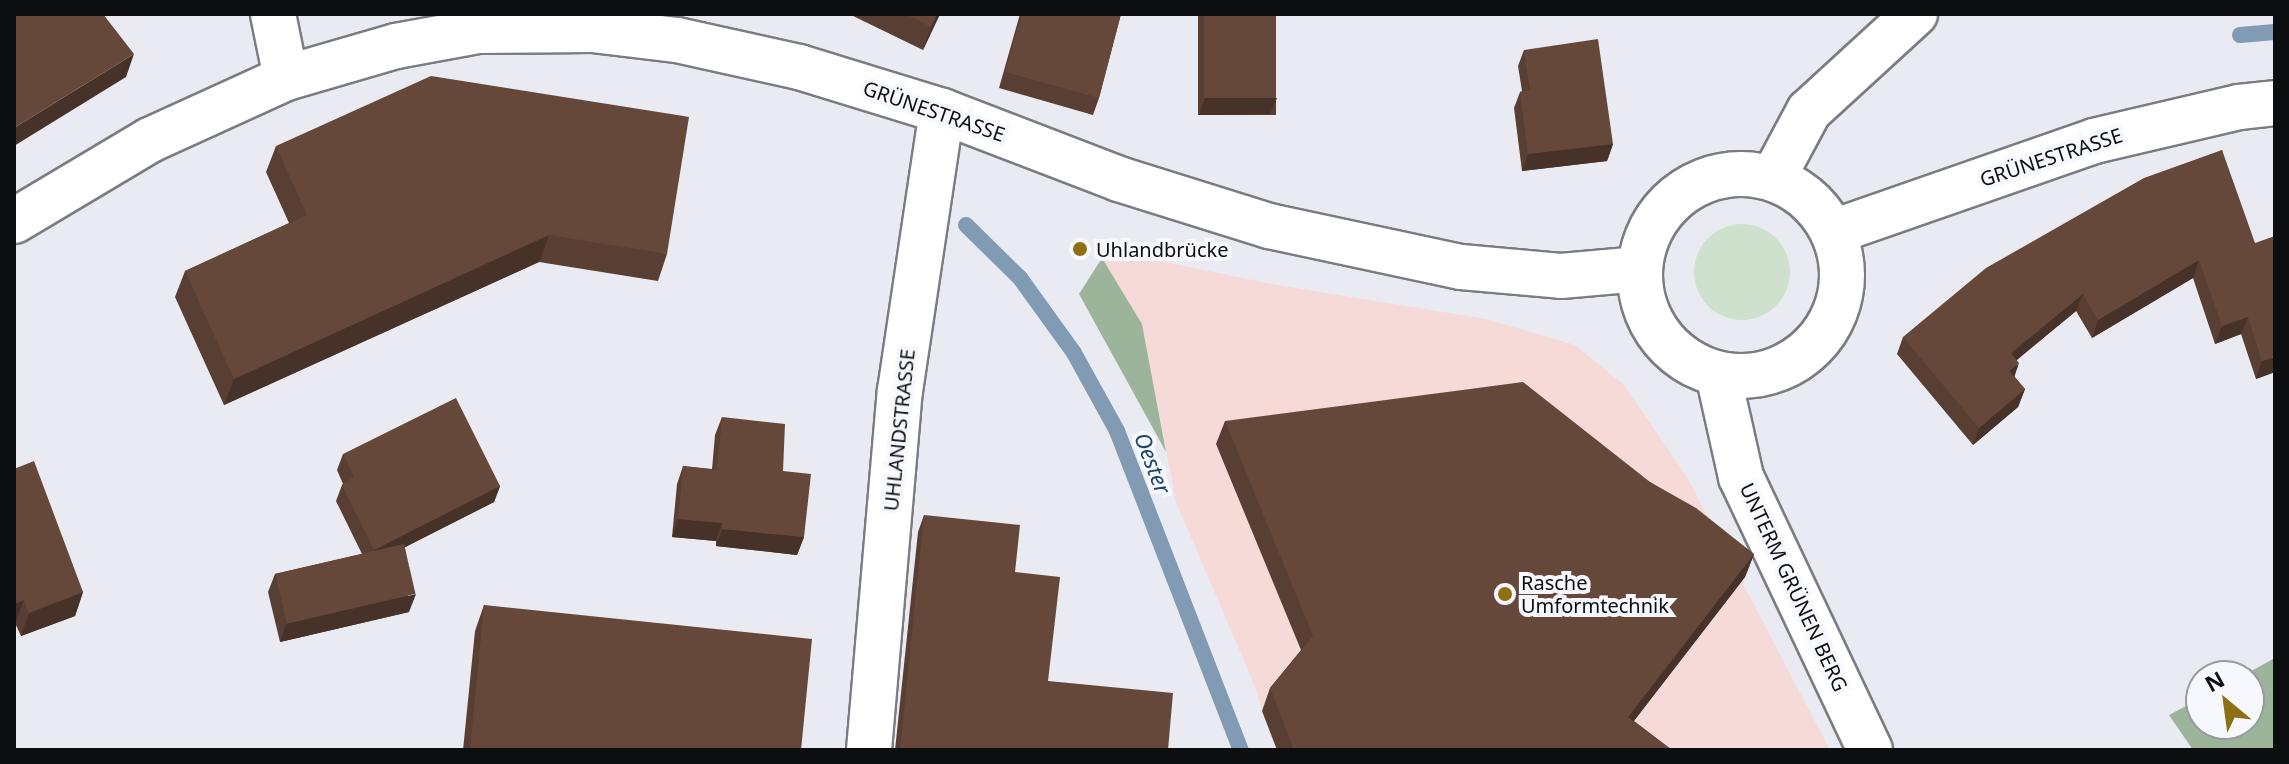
<!DOCTYPE html>
<meta charset="utf-8">
<style>
body{margin:0}
#map{position:relative;width:2289px;height:764px;overflow:hidden;background:#eaebf2;font-family:"Noto Sans",sans-serif}
div>[style]{position:absolute}
[style*='--x']{left:calc(var(--x)*1px);top:calc(var(--y)*1px);width:calc(var(--w)*1px);rotate:calc(var(--a)*1deg)}
.industrial>*{inset:0;background:#f5dad8}
.green>*{inset:0;background:#cee1cc}
.round{border-radius:50%}
.forest>*{inset:0;background:#9cb59a}
.stream>*{height:16px;margin:-8px;padding:0 8px;transform-origin:8px;border-radius:8px;background:#829bb4}
.roads{filter:drop-shadow(2px 0 #7b7c83) drop-shadow(-2px 0 #7b7c83) drop-shadow(0 2px #7b7c83) drop-shadow(0 -2px #7b7c83)}
.minor>*{height:44px;margin:-22px;padding:0 22px;transform-origin:22px;border-radius:22px;background:#fff}
.minor>.ring{margin:-22px;padding:0;box-sizing:content-box;background:none;border:44px solid #fff;border-radius:50%}
.wall>*{inset:0;background:#583e33;transform-origin:0 0}
.shaded-wall>*{inset:0;background:#473229}
.building>*{inset:0;background:#66483b;transform-origin:0 0}
.dots>*{width:22px;height:22px;translate:-50% -50%;box-sizing:border-box;border:4px solid #f7f8fe;border-radius:50%}
span{translate:-50% -50%;white-space:nowrap;text-align:center;line-height:1.15;-webkit-text-stroke:8px #f7f8fe;paint-order:stroke}
.street-label{font-size:20px;color:#0d0e10}
.poi-label{font-size:20px;color:#0d0e10}
.left{translate:0 -50%;text-align:left}
.water-label{font-size:22px;color:#1d4569;font-style:italic}
.frame{position:absolute;inset:0;border:16px solid #0d0e10;pointer-events:none}
.north{position:absolute;left:2185px;top:660px;width:80px;height:80px;box-sizing:border-box;background:#f7f8fe;border:2px solid #999a9f;border-radius:50%;rotate:331deg;font-size:22px;font-weight:700;line-height:32px;text-align:center;color:#0d0e10}
.north::after{content:'';display:block;margin:auto;width:28px;height:36px;background:#8e6f13;clip-path:polygon(50% 0,100% 100%,50% 72%,0 100%)}
</style>
<div id="map">
<div class="industrial">
<div style="clip-path:polygon(1106px 250px,1272px 284px,1486px 319px,1575px 345px,1624px 385px,1687px 477px,1830px 750px,1277px 750px,1251px 677px,1176px 502px,1142px 324px,1102px 258px)"></div>
</div>
<div class="green">
<div class="round" style="left:1694px;top:224px;width:96px;height:96px"></div>
</div>
<div class="forest">
<div style="clip-path:polygon(1102px 258px,1142px 324px,1166px 452px,1079px 294px)"></div>
<div style="clip-path:polygon(2275px 658px,2275px 750px,2193px 750px,2169px 715px,2201px 698px,2201px 724px,2249px 724px,2249px 676px,2242px 676px)"></div>
</div>
<div class="stream">
<div style="--x:2240;--y:35;--w:35;--a:-5"></div>
<div style="--x:966;--y:225;--w:76;--a:44.5"></div>
<div style="--x:1020;--y:278;--w:92;--a:54.2"></div>
<div style="--x:1074;--y:353;--w:89;--a:61.1"></div>
<div style="--x:1117;--y:431;--w:342;--a:68.8"></div>
</div>
<div class="roads">
<div class="minor">
<div style="--x:273;--y:14;--w:65;--a:78.5"></div>
<div class="ring" style="left:1640px;top:174px;width:158px;height:158px"></div>
<div style="--x:1773;--y:178;--w:76;--a:-61.8"></div>
<div style="--x:1809;--y:111;--w:144;--a:-42.5"></div>
<div style="--x:14;--y:221;--w:158;--a:-30.8"></div>
<div style="--x:150;--y:140;--w:149;--a:-24.5"></div>
<div style="--x:286;--y:78;--w:115;--a:-16.2"></div>
<div style="--x:396;--y:46;--w:83;--a:-10.4"></div>
<div style="--x:478;--y:31;--w:114;--a:-0.5"></div>
<div style="--x:592;--y:30;--w:86;--a:6.7"></div>
<div style="--x:677;--y:40;--w:125;--a:12.5"></div>
<div style="--x:799;--y:67;--w:150;--a:17.1"></div>
<div style="--x:942;--y:111;--w:190;--a:21"></div>
<div style="--x:1119;--y:179;--w:157;--a:17.4"></div>
<div style="--x:1269;--y:226;--w:196;--a:12.1"></div>
<div style="--x:1461;--y:267;--w:100;--a:5.1"></div>
<div style="--x:1561;--y:276;--w:79;--a:-5.1"></div>
<div style="--x:1833;--y:232;--w:276;--a:-19.2"></div>
<div style="--x:2094;--y:141;--w:149;--a:-13.2"></div>
<div style="--x:2239;--y:107;--w:36;--a:-6"></div>
<div style="--x:1718;--y:374;--w:106;--a:77.4"></div>
<div style="--x:1741;--y:477;--w:302;--a:64.7"></div>
<div style="--x:869;--y:750;--w:360;--a:-85.1"></div>
<div style="--x:900;--y:391;--w:283;--a:-81.5"></div>
</div>
</div>
<div class="wall">
<div style="clip-path:polygon(849px 14px,940px 14px,923px 50px)"></div>
<div style="clip-path:polygon(1020px 14px,1121px 14px,1099px 98px,1093px 115px,999px 88px)"></div>
<div style="left:1198px;top:14px;width:78px;height:101px"></div>
<div style="clip-path:polygon(1524px 50px,1613px 144px,1607px 161px,1522px 171px,1514px 108px,1520px 92px,1522px 91px,1518px 66px)"></div>
<div style="clip-path:polygon(276px 146px,667px 254px,658px 281px,539px 262px,224px 405px,175px 297px,185px 271px,289px 223px,266px 172px)"></div>
<div style="clip-path:polygon(2222px 150px,2275px 372px,2256px 379px,2241px 334px,2215px 344px,2193px 278px,2092px 338px,2076px 311px,2017px 360px,2014px 376px,2025px 389px,2018px 407px,1973px 445px,1897px 354px,1903px 337px)"></div>
<div style="clip-path:polygon(722px 417px,783px 471px,804px 537px,797px 555px,716px 546px,716px 541px,672px 537px,677px 484px,683px 466px,712px 469px,715px 435px)"></div>
<div style="clip-path:polygon(1225px 421px,1650px 482px,1754px 554px,1745px 577px,1634px 721px,1672px 750px,1277px 750px,1262px 711px,1270px 688px,1301px 650px,1216px 444px)"></div>
<div style="clip-path:polygon(343px 454px,500px 486px,494px 502px,405px 547px,409px 612px,280px 642px,268px 592px,275px 574px,362px 554px,336px 501px,342px 485px,343px 484px,337px 470px)"></div>
<div style="clip-path:polygon(14px 469px,83px 592px,75px 616px,21px 636px,15px 623px,14px 624px)"></div>
<div style="clip-path:polygon(924px 515px,1015px 572px,1048px 681px,1168px 750px,895px 750px,918px 532px)"></div>
<div style="clip-path:polygon(484px 605px,801px 750px,463px 750px,475px 631px)"></div>
</div>
<div class="shaded-wall">
<div style="clip-path:polygon(937px 14px,940px 14px,923px 50px,931px 27px)"></div>
<div style="clip-path:polygon(134px 54px,126px 77px,14px 146px,14px 128px)"></div>
<div style="clip-path:polygon(1205px 98px,1277px 98px,1270px 114px,1199px 115px)"></div>
<div style="clip-path:polygon(1613px 144px,1607px 161px,1522px 171px,1528px 154px)"></div>
<div style="clip-path:polygon(549px 235px,539px 262px,224px 405px,234px 379px)"></div>
<div style="clip-path:polygon(2199px 260px,2193px 278px,2092px 338px,2098px 320px)"></div>
<div style="clip-path:polygon(2083px 294px,2076px 311px,2004px 370px,2011px 353px)"></div>
<div style="clip-path:polygon(2248px 317px,2241px 334px,2215px 344px,2222px 326px)"></div>
<div style="clip-path:polygon(2275px 357px,2275px 372px,2256px 379px,2262px 361px)"></div>
<div style="clip-path:polygon(2019px 363px,2013px 381px,2009px 371px)"></div>
<div style="clip-path:polygon(2025px 389px,2018px 407px,1973px 445px,1979px 428px)"></div>
<div style="clip-path:polygon(500px 486px,494px 502px,368px 566px,374px 550px)"></div>
<div style="clip-path:polygon(678px 519px,722px 523px,716px 541px,672px 537px)"></div>
<div style="clip-path:polygon(722px 529px,804px 537px,797px 555px,716px 546px)"></div>
<div style="clip-path:polygon(1754px 554px,1745px 577px,1619px 740px,1628px 717px)"></div>
<div style="clip-path:polygon(83px 592px,75px 616px,21px 636px,29px 613px)"></div>
<div style="clip-path:polygon(416px 594px,409px 612px,280px 642px,286px 624px)"></div>
<div style="clip-path:polygon(24px 600px,15px 623px,14px 624px,14px 604px)"></div>
</div>
<div class="building">
<div style="clip-path:polygon(14px 14px,103px 14px,134px 54px,14px 128px)"></div>
<div style="clip-path:polygon(905px 14px,937px 14px,931px 27px)"></div>
<div style="clip-path:polygon(1022px 14px,1121px 14px,1099px 98px,1005px 72px)"></div>
<div style="left:1204px;top:14px;width:72px;height:84px"></div>
<div style="clip-path:polygon(1598px 39px,1613px 144px,1528px 154px,1520px 92px,1530px 90px,1524px 50px)"></div>
<div style="clip-path:polygon(431px 76px,689px 117px,667px 254px,549px 235px,234px 379px,185px 271px,307px 215px,276px 146px)"></div>
<div style="clip-path:polygon(2222px 150px,2255px 243px,2275px 236px,2275px 357px,2262px 361px,2248px 317px,2222px 326px,2199px 260px,2098px 320px,2083px 294px,2011px 353px,2019px 363px,2009px 371px,2025px 389px,1979px 428px,1903px 337px,1986px 268px,2144px 178px)"></div>
<div style="clip-path:polygon(1523px 382px,1650px 482px,1696px 508px,1754px 554px,1628px 717px,1672px 750px,1294px 750px,1270px 688px,1313px 636px,1225px 421px)"></div>
<div style="clip-path:polygon(456px 398px,500px 486px,374px 550px,342px 485px,354px 477px,343px 454px)"></div>
<div style="clip-path:polygon(722px 417px,785px 424px,783px 471px,811px 474px,804px 537px,722px 529px,722px 523px,678px 519px,683px 466px,717px 470px)"></div>
<div style="clip-path:polygon(34px 461px,83px 592px,29px 613px,24px 600px,14px 604px,14px 469px)"></div>
<div style="clip-path:polygon(924px 515px,1020px 525px,1015px 572px,1060px 577px,1048px 681px,1173px 693px,1168px 750px,900px 750px)"></div>
<div style="left:404px;top:544px;width:51px;height:132px;rotate:77deg"></div>
<div style="clip-path:polygon(484px 605px,812px 639px,801px 750px,470px 750px)"></div>
</div>
<div class="dots">
<div style="left:1080px;top:249px;background:#8e6f13"></div>
<div style="left:1505px;top:594px;background:#8e6f13"></div>
</div>
<div class="street-label">
<span style="left:934px;top:111px;rotate:19deg">GRÜNESTRASSE</span>
<span style="left:2051px;top:157px;rotate:-18deg">GRÜNESTRASSE</span>
<span style="left:899px;top:430px;rotate:-84deg">UHLANDSTRASSE</span>
<span style="left:1794px;top:587px;rotate:65deg">UNTERM GRÜNEN BERG</span>
</div>
<div class="poi-label">
<span class="left" style="left:1096px;top:249px">Uhlandbrücke</span>
<span class="left" style="left:1521px;top:594px">Rasche<br>Umformtechnik</span>
</div>
<div class="water-label">
<span style="left:1153px;top:463px;rotate:69deg">Oester</span>
</div>
<div class="frame"></div>
<div class="north">N</div>
</div>
